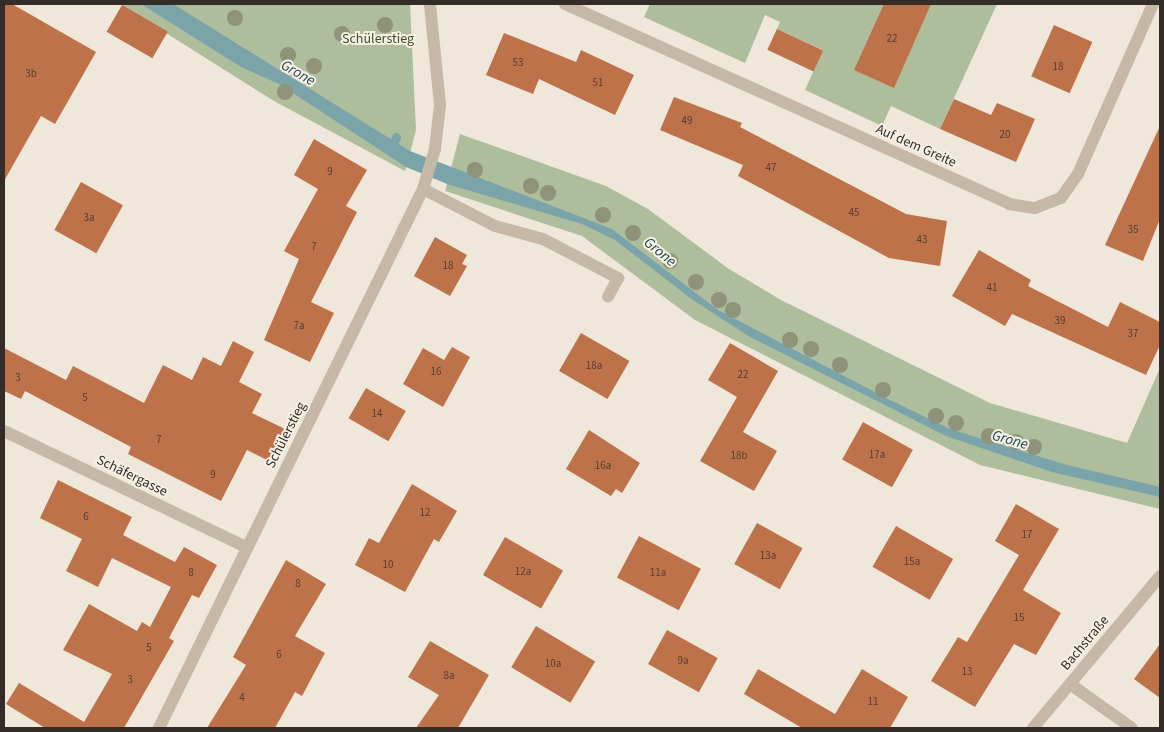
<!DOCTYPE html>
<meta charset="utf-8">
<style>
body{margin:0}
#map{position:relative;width:1164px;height:732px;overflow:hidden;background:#efe7da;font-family:"Source Sans 3",sans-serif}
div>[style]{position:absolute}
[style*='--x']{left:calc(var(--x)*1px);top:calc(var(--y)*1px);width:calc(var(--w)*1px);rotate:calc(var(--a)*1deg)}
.green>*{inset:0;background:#aebd9b}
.water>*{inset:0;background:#7ba3aa}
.stream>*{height:9px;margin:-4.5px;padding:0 4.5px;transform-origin:4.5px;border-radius:4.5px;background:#7ba3aa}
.building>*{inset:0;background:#bd724a;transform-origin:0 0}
.lane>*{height:12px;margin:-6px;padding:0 6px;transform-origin:6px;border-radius:6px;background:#c6b8a7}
.street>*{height:12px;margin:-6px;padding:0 6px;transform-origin:6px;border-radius:6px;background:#c6b8a7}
.trees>*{width:16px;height:16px;margin:-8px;border-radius:50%;background:#8e937a}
span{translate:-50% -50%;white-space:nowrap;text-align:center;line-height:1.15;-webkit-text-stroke:4px #f7f1e5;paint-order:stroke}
.number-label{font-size:11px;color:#563e30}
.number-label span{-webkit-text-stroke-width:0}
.park-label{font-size:14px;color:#3f4f2c}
.street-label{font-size:14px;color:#332c27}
.water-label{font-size:15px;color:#204951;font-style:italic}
.frame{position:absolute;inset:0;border:5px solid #332c27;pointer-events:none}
</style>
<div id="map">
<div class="green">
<div style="clip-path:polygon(120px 4px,410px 4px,416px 130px,405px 171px,274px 101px)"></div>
<div style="clip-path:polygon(650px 4px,997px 4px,940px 129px,891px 106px,882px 126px,805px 90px,823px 50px,777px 29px,780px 22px,765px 15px,745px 63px,644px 17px)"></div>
<div style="clip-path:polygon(460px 134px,606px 186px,648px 209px,729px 269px,781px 300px,990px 403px,1127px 443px,1160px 368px,1160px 509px,980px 465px,695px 320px,582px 236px,445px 191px)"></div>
</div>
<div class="water">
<div style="clip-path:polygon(141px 4px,173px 4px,410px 151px,612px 229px,718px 310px,890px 400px,950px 429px,1067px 465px,1160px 487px,1160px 497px,1052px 472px,946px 436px,750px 337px,693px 300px,615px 240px,582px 224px,447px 184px,406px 167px,279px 84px,241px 67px)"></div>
</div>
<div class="stream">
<div style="--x:391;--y:149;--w:13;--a:-67"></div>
</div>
<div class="building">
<div style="clip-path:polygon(4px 4px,12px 4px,96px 52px,55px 124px,41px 116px,4px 181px)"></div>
<div style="clip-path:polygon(884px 4px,931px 4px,894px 88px,854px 70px)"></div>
<div style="left:122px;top:5px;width:53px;height:31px;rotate:30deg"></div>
<div style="left:1054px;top:25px;width:42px;height:56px;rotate:24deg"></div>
<div style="left:777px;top:29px;width:51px;height:23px;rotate:25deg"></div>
<div style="clip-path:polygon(504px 33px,576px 62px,581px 50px,634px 75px,615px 115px,539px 79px,533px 94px,486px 75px)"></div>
<div style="clip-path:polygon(674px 97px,742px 123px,740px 127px,906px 214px,947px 221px,940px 266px,889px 258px,738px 176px,743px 165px,660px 130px)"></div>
<div style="clip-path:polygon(954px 99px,991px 115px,997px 103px,1035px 119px,1016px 162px,940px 129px)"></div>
<div style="clip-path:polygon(1160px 126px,1160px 219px,1143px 261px,1105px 245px)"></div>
<div style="clip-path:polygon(314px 139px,367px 170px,346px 206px,357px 212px,311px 302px,334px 313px,310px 362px,264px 340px,299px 259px,284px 251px,318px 189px,294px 175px)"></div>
<div style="left:81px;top:182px;width:48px;height:55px;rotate:29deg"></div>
<div style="clip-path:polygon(435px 237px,467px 255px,462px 264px,467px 266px,450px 296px,414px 276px)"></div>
<div style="clip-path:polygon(979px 250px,1031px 280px,1028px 286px,1108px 327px,1120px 302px,1160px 322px,1160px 345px,1146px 375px,1012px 314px,1005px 326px,952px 296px)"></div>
<div style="left:581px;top:333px;width:56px;height:44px;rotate:30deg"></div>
<div style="clip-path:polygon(233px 341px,254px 352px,239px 382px,262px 394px,252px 413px,285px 429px,269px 461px,247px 450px,221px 501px,128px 454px,131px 447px,25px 391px,21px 399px,4px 391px,4px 348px,66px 380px,73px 366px,144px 403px,163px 365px,192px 380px,203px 357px,221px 366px)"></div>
<div style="clip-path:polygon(730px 343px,778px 371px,743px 432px,777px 451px,754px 491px,700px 461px,737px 397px,708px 380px)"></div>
<div style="clip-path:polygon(452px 347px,470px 357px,443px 407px,403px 384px,423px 348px,444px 360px)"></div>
<div style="left:366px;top:388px;width:46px;height:35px;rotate:30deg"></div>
<div style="left:863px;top:422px;width:57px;height:43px;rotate:29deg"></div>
<div style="clip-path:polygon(589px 430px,640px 463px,622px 493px,616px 489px,611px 496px,566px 469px)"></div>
<div style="clip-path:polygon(58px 480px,132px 517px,123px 535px,175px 562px,184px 547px,217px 565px,199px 598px,192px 595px,169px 638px,174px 641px,124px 728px,45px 728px,6px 704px,19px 683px,84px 722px,112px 674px,63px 650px,89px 604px,137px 631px,142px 622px,150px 627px,171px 587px,112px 558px,98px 587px,66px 571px,82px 539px,40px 518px)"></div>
<div style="clip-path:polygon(412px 484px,457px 511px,439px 542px,434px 539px,405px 592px,355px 565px,369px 538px,379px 543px)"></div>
<div style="clip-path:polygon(1016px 504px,1059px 529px,1023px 590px,1061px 613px,1036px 655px,1014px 644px,975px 707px,931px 681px,958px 637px,967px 642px,1019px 555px,995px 541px)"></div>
<div style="left:757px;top:523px;width:52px;height:47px;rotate:29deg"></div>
<div style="left:896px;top:526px;width:66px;height:47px;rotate:30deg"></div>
<div style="left:639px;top:536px;width:70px;height:47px;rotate:28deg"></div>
<div style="left:505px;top:537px;width:67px;height:44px;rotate:30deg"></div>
<div style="clip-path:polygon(286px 560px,326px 584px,295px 636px,325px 653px,302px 696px,295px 692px,275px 728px,207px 728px,246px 665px,233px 657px)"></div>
<div style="left:536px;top:626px;width:69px;height:48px;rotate:31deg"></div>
<div style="left:667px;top:630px;width:58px;height:39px;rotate:29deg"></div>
<div style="clip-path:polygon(430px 641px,489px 675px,458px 728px,416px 728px,439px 695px,408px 677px)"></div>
<div style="clip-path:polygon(1160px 644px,1160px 698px,1134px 679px)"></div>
<div style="clip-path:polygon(758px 669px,835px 714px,862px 669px,908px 697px,890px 728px,802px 728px,744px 694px)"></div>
</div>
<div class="lane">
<div style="--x:423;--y:189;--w:81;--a:27.2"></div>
<div style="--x:495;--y:226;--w:50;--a:15.2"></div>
<div style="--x:543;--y:239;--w:85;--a:27.5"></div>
<div style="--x:618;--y:278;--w:21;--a:118"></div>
</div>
<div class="street">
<div style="--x:565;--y:4;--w:487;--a:24.2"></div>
<div style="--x:1009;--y:204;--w:26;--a:9"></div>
<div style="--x:1035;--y:208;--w:28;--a:-21"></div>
<div style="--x:1061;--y:198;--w:29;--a:-55"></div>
<div style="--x:1078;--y:174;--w:186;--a:-66.2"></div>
<div style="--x:4;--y:431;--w:268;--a:25.6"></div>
<div style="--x:1070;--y:684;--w:76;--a:35.4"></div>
<div style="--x:159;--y:728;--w:600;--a:-63.9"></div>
<div style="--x:423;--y:189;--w:42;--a:-73.3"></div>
<div style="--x:435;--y:149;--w:44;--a:-83.5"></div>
<div style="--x:440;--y:105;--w:101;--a:-95.7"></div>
<div style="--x:1033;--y:728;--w:198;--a:-50.1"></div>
</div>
<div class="trees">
<div style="left:235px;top:18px"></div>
<div style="left:385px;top:25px"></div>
<div style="left:342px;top:34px"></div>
<div style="left:288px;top:55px"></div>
<div style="left:314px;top:66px"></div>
<div style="left:285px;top:92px"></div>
<div style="left:475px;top:170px"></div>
<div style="left:531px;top:186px"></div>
<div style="left:548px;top:193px"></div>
<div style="left:603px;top:215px"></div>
<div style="left:633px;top:233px"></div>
<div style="left:670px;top:261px"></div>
<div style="left:696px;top:282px"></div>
<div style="left:719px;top:300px"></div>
<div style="left:733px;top:310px"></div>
<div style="left:790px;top:340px"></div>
<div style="left:811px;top:349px"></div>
<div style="left:840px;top:365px"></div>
<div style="left:883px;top:390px"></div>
<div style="left:936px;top:416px"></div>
<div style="left:956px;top:423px"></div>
<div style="left:989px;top:436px"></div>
<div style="left:1016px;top:442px"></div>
<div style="left:1034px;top:447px"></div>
</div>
<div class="number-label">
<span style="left:892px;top:39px">22</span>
<span style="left:518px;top:63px">53</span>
<span style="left:1058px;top:67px">18</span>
<span style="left:31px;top:74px">3b</span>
<span style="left:598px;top:83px">51</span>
<span style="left:687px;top:121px">49</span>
<span style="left:1005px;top:135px">20</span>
<span style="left:771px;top:168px">47</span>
<span style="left:330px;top:172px">9</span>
<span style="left:854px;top:213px">45</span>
<span style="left:89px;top:218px">3a</span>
<span style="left:1133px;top:230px">35</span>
<span style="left:922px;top:240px">43</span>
<span style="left:314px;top:247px">7</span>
<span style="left:448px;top:266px">18</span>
<span style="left:992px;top:288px">41</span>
<span style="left:1060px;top:321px">39</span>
<span style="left:299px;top:326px">7a</span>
<span style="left:1133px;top:334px">37</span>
<span style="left:594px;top:366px">18a</span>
<span style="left:436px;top:372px">16</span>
<span style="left:743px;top:375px">22</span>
<span style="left:18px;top:378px">3</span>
<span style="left:85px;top:398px">5</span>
<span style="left:377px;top:414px">14</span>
<span style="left:159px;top:440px">7</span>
<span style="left:877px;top:455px">17a</span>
<span style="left:739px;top:456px">18b</span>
<span style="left:603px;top:466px">16a</span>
<span style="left:213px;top:475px">9</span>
<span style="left:425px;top:513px">12</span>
<span style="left:86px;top:517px">6</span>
<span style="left:1027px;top:535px">17</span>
<span style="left:768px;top:556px">13a</span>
<span style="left:912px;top:562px">15a</span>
<span style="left:388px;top:565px">10</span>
<span style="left:523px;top:572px">12a</span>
<span style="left:191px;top:573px">8</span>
<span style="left:658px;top:573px">11a</span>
<span style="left:298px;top:584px">8</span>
<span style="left:1019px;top:618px">15</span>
<span style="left:149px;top:648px">5</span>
<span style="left:279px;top:655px">6</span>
<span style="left:683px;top:661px">9a</span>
<span style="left:553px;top:664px">10a</span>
<span style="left:967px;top:672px">13</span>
<span style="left:449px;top:676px">8a</span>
<span style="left:130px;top:680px">3</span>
<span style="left:242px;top:698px">4</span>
<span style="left:873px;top:702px">11</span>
</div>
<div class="park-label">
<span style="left:378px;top:39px">Schülerstieg</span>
</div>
<div class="street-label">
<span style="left:916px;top:146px;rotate:24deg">Auf dem Greite</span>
<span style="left:286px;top:435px;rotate:-63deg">Schülerstieg</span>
<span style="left:132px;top:476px;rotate:26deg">Schäfergasse</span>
<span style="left:1085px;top:643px;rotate:-50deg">Bachstraße</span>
</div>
<div class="water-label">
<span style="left:298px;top:73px;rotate:30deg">Grone</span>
<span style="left:660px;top:252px;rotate:39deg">Grone</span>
<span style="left:1010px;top:440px;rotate:16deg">Grone</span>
</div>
<div class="frame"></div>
</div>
